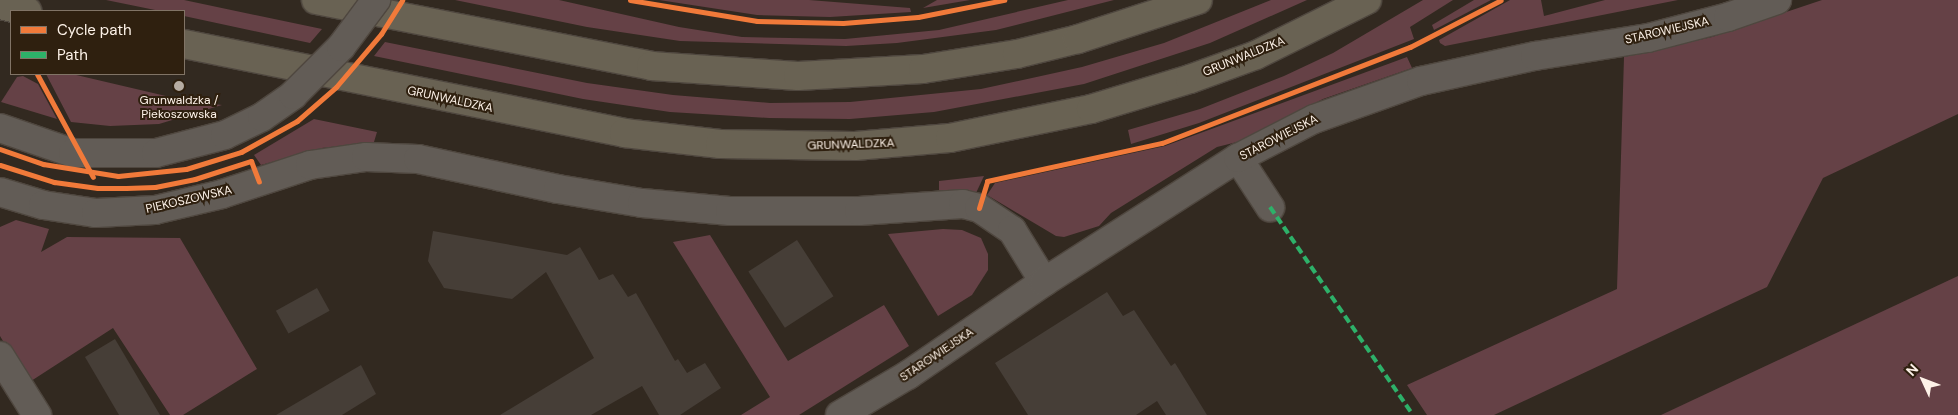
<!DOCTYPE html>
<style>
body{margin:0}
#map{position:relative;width:1958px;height:415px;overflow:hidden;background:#322920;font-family:"DM Sans",sans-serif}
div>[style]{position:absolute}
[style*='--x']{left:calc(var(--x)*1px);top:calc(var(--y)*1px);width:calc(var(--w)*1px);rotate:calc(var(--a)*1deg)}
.green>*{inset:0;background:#654146}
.building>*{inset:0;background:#463e37;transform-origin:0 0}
.roads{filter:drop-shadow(1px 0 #4f473f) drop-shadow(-1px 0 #4f473f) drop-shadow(0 1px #4f473f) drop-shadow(0 -1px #4f473f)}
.minor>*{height:28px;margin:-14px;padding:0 14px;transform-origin:14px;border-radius:14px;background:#625c56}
.major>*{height:28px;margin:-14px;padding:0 14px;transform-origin:14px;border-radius:14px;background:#696253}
.bridges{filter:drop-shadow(1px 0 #4f473f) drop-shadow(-1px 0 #4f473f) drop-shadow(0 1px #4f473f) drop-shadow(0 -1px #4f473f)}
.minor-bridge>*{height:28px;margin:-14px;padding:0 14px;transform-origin:14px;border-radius:14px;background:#625c56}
.quiet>*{height:4px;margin-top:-2px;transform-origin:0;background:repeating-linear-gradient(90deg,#2db169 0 8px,transparent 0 12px)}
.cycleway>*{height:5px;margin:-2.5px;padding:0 2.5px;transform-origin:2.5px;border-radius:2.5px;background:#f17a3a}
.dots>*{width:14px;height:14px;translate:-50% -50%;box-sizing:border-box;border:2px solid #2f200f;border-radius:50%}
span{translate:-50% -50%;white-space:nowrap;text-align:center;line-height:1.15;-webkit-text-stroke:4px #2f200f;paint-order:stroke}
.street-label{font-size:12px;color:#fdf2e8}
.poi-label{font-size:12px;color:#fdf2e8}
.legend{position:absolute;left:10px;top:10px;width:175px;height:65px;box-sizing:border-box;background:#2f200f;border:1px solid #817466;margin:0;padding:6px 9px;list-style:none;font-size:15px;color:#fdf2e8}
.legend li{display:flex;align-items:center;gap:10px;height:25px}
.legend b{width:25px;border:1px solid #817466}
.north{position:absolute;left:1898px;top:355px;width:50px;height:50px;-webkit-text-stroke:4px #2f200f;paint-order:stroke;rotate:313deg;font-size:14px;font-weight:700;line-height:20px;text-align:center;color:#fdf2e8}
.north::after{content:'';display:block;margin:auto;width:18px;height:22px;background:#fdf2e8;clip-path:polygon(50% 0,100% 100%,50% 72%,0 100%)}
</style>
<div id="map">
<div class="green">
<div style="clip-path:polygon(106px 0,184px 0,322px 29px,310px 43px,184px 16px,184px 11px,160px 11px)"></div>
<div style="clip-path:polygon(455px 0,559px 0,679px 27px,742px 37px,845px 39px,939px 30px,1068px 0,1114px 0,996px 30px,897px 43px,846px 46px,680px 41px,587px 27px)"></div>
<div style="clip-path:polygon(659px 0,809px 0,910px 8px,911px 12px,830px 17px,757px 15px)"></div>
<div style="clip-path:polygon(937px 0,970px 0,923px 8px)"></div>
<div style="clip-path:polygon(1271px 0,1307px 0,1210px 43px,1084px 84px,934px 112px,850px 119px,769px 118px,670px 112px,583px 99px,374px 56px,385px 42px,587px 83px,673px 95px,770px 103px,850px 102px,981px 89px,1082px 67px,1164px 43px)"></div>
<div style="clip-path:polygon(1423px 0,1453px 0,1410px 27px,1414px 39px,1199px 123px,1131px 144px,1128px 130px,1200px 109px,1284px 76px,1333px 53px)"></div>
<div style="clip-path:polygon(1474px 0,1491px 0,1434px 30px,1432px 25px)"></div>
<div style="clip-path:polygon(1510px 0,1541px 0,1544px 16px,1605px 0,1678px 0,1445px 46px,1440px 43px,1439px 40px)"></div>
<div style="clip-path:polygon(1822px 0,1958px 0,1958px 114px,1823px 178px,1767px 287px,1494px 415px,1427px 415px,1407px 385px,1617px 289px,1624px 57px,1712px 37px)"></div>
<div style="clip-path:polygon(1407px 57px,1412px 68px,1323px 99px,1241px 141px,1217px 147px,1111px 213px,1099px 226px,1064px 237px,1056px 236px,987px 195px,995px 183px,1165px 146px)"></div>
<div style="clip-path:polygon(46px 74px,72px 74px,183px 100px,222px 105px,159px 124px,110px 126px,71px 122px)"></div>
<div style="clip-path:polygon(23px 76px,38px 84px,57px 119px,1px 102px,17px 77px)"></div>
<div style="clip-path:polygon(314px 119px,377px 132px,374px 142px,322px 148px,261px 165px,254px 155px)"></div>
<div style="clip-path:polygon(984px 176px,976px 193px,939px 190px,939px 181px)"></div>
<div style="clip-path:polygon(16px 220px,49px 229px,41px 252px,67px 237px,180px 238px,257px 369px,183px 415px,170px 415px,113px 328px,28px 383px,0 336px,0 227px)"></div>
<div style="clip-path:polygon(943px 229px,962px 230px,981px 238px,988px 254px,988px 270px,972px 295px,938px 316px,888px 234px)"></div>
<div style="clip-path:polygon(710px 235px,788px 361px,884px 305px,909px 346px,799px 415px,741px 415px,770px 397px,673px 242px)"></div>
<div style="clip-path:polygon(1958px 276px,1958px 415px,1661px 415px)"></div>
</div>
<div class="building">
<div style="clip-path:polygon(433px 231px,567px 255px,580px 247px,599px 280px,613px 274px,628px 297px,636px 293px,675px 361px,678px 359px,687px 373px,705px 363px,721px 388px,680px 415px,659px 415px,642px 386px,591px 415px,500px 415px,594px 358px,546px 272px,512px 299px,444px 288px,428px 261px)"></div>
<div style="left:797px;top:240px;width:67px;height:58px;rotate:57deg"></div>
<div style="left:317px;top:288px;width:26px;height:47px;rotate:61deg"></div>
<div style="clip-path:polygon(1107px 292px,1123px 316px,1134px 310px,1171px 366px,1175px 363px,1207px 415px,1166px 415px,1157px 401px,1136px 415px,1028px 415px,995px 363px)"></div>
<div style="clip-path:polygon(115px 339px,160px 415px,119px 415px,85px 357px)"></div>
<div style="clip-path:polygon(361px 365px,376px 394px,342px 415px,276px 415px)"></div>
</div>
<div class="roads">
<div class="minor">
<div style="--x:1238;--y:158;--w:59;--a:56.9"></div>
<div style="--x:0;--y:192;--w:45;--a:16.8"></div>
<div style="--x:43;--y:205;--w:54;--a:8.6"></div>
<div style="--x:96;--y:213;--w:59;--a:-2.9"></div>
<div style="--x:155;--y:210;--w:69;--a:-13.4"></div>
<div style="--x:222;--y:194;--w:93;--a:-18.2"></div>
<div style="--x:310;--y:165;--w:57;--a:-8.1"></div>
<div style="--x:366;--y:157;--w:52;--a:2.2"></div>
<div style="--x:418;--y:159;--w:143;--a:12.1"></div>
<div style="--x:558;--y:189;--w:85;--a:9.5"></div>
<div style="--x:642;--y:203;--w:88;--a:5.2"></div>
<div style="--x:730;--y:211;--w:129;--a:0"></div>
<div style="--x:859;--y:211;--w:104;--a:-3.9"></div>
<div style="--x:963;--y:204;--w:16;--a:14"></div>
<div style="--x:979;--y:208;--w:40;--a:34"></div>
<div style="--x:1012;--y:230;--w:61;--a:58.4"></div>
<div style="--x:0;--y:356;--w:70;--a:57.9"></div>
<div style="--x:840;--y:415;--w:79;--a:-30.5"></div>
<div style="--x:908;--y:375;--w:165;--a:-34.4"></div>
<div style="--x:1044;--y:282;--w:230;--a:-32.6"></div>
<div style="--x:1238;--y:158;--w:85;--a:-27.2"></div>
<div style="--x:1314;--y:119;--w:114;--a:-19.6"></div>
<div style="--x:1421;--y:81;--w:117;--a:-12.4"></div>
<div style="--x:1535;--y:56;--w:114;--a:-9.1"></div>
<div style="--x:1648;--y:38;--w:83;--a:-14.7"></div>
<div style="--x:1728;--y:17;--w:52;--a:-19.1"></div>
</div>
<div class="major">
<div style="--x:316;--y:0;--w:341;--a:11.1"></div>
<div style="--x:651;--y:66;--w:147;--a:3.9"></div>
<div style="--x:798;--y:76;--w:125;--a:-3.2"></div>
<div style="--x:923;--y:69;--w:95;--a:-9.1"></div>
<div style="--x:1017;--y:54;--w:63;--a:-13.8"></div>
<div style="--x:1078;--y:39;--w:126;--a:-18"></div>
<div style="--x:0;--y:5;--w:28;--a:13"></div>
<div style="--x:184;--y:44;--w:449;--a:11.4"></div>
<div style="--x:624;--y:133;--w:97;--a:6.5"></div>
<div style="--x:720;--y:144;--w:135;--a:0.8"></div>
<div style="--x:855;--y:146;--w:95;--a:-4.8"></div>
<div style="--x:950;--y:138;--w:144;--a:-11.6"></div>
<div style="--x:1091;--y:109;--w:103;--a:-16.9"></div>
<div style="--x:1190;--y:79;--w:70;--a:-20"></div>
<div style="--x:1256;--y:55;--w:124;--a:-26.4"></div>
</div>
</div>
<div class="bridges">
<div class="minor-bridge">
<div style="--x:0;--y:128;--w:77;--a:18.9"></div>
<div style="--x:73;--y:153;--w:83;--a:0"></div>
<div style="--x:156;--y:153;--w:71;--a:-14.6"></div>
<div style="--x:225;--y:135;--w:41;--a:-25.9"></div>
<div style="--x:262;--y:117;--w:38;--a:-35"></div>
<div style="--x:293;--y:95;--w:68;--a:-45"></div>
<div style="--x:341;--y:47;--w:59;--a:-53.3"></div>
</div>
</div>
<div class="quiet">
<div style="--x:1270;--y:207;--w:252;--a:55.5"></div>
</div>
<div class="cycleway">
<div style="--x:630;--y:0;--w:129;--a:9.4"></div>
<div style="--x:757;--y:21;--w:86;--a:1.3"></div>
<div style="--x:843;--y:23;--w:75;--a:-4.6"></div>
<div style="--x:918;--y:17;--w:88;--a:-11.2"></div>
<div style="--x:37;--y:74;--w:117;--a:61.5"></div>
<div style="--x:0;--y:149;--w:46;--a:19.2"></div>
<div style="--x:43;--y:164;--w:76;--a:9.1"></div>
<div style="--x:118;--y:176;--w:68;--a:-5.9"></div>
<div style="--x:186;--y:169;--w:58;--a:-17.2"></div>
<div style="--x:241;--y:152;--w:64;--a:-29"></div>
<div style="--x:297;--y:121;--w:52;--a:-41.1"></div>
<div style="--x:336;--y:87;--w:70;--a:-49.7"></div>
<div style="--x:381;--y:34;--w:40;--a:-58"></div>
<div style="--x:0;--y:165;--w:57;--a:17.5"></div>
<div style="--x:54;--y:182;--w:44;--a:7.8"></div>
<div style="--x:98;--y:188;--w:28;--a:0"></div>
<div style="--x:126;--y:188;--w:29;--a:-2"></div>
<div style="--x:155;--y:187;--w:41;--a:-11.3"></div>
<div style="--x:195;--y:179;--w:59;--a:-17.8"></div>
<div style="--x:251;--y:161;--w:22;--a:69"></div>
<div style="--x:979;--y:208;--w:28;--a:-73"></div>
<div style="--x:987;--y:181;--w:179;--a:-12.3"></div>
<div style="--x:1162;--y:143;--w:266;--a:-21.2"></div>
<div style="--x:1410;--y:47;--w:102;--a:-27.3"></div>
</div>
<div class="dots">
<div style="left:179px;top:86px;background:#b6aca2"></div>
</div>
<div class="street-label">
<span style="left:1667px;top:31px;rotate:-13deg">STAROWIEJSKA</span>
<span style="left:1244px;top:57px;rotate:-22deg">GRUNWALDZKA</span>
<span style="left:450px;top:100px;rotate:12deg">GRUNWALDZKA</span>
<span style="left:1279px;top:138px;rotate:-27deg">STAROWIEJSKA</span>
<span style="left:851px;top:145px;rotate:-2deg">GRUNWALDZKA</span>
<span style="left:189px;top:200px;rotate:-13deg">PIEKOSZOWSKA</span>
<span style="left:937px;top:355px;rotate:-34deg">STAROWIEJSKA</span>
</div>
<div class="poi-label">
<span style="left:179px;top:108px">Grunwaldzka /<br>Piekoszowska</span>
</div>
<ul class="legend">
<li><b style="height:6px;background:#f17a3a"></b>Cycle path</li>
<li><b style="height:6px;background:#2db169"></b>Path</li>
</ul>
<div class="north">N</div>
</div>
